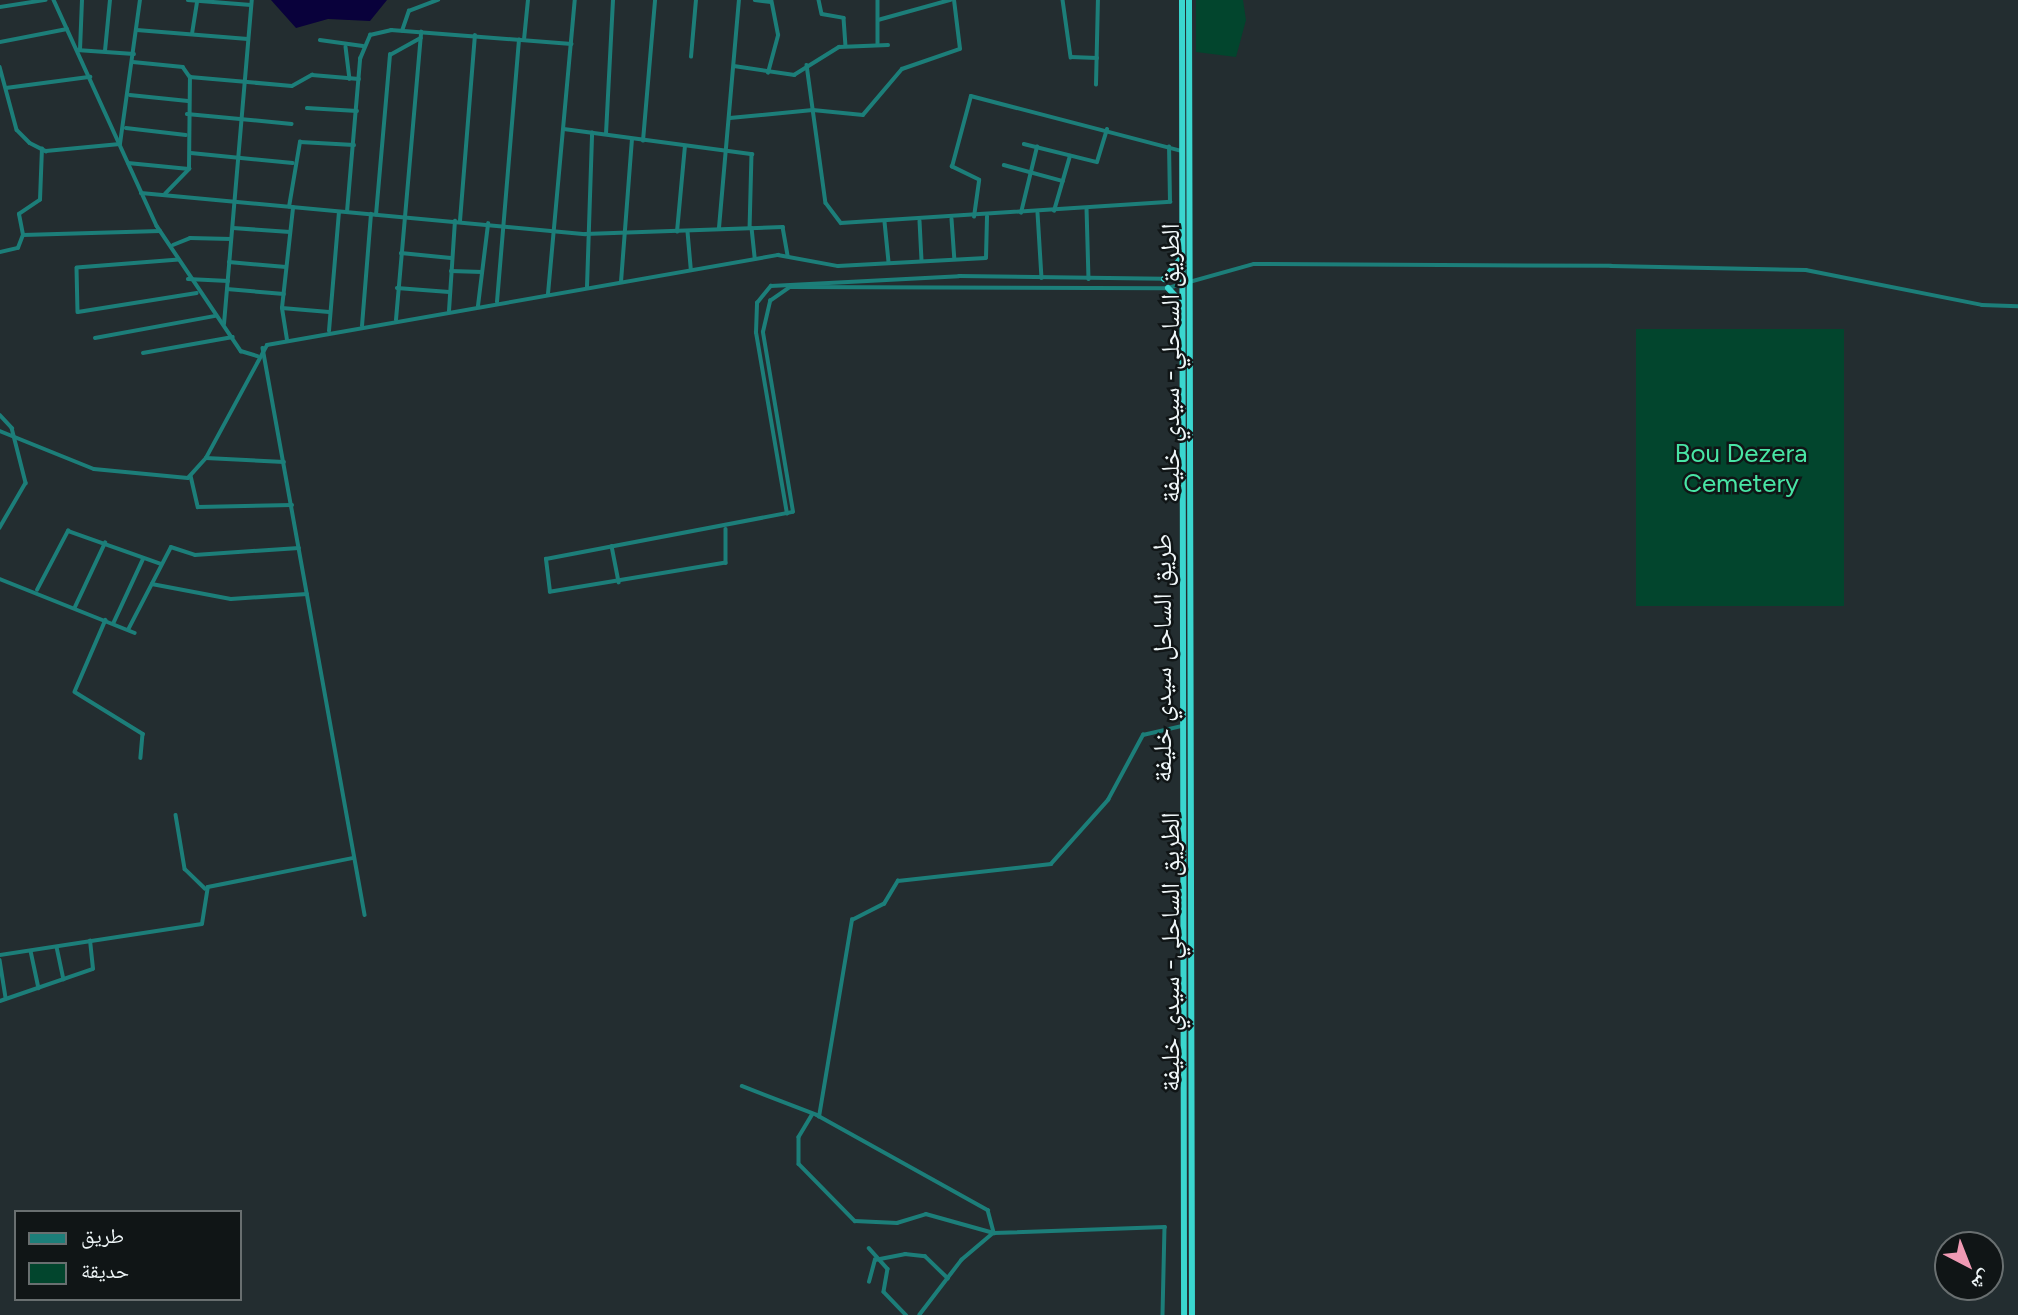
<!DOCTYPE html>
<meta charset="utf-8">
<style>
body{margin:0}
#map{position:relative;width:2018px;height:1315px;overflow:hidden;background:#232d30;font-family:Figtree,"Noto Naskh Arabic",sans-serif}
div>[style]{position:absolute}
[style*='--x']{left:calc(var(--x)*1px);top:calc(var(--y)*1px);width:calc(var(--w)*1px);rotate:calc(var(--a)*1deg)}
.green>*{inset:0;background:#02452d;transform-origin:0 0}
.water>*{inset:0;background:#09013b}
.minor>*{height:3.5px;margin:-1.75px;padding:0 1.75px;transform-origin:1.75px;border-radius:1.75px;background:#1c7e79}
.trunk>*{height:6px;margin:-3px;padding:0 3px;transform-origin:3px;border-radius:3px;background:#3ad6cf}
span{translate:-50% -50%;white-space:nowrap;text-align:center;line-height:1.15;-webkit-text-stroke:5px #101516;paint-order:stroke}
.street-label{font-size:26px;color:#eff6f8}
.park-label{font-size:26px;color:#48e5a5}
.legend{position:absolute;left:14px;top:1210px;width:228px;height:91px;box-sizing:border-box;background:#101516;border:2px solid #696f70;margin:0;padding:9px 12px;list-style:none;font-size:21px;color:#eff6f8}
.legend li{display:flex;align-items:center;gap:14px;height:35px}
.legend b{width:35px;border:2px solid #696f70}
.north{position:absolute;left:1934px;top:1231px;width:70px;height:70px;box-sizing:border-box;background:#101516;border:2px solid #696f70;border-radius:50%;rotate:138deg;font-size:19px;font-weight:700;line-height:28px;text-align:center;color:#eff6f8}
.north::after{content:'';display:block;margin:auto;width:24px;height:32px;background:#f09ab4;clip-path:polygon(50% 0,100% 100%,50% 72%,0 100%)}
</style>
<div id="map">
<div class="green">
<div style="clip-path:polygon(1196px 0,1243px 0,1246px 20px,1236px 57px,1196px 52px)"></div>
<div style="left:1844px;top:329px;width:277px;height:208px;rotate:90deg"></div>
</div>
<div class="water">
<div style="clip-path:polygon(271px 0,387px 0,370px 21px,328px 19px,296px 28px)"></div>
</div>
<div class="minor">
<div style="--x:54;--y:0;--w:248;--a:65.5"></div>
<div style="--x:157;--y:226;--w:151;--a:56.1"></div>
<div style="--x:241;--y:351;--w:17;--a:17"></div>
<div style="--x:188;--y:0;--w:63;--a:4.5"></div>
<div style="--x:755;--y:0;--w:16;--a:7"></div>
<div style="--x:819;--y:0;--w:14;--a:78"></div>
<div style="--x:822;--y:14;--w:22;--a:10"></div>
<div style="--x:844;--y:18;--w:27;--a:86"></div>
<div style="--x:878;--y:0;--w:43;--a:90"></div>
<div style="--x:1063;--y:0;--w:58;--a:82"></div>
<div style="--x:1071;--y:57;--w:26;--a:2"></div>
<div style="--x:0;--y:7;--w:46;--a:-8.8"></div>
<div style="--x:878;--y:20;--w:75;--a:-15.5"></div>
<div style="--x:137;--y:30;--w:111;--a:4.6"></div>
<div style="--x:402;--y:31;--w:21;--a:-71"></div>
<div style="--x:409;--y:11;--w:31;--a:-21"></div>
<div style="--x:192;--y:34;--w:33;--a:-81"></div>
<div style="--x:320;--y:40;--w:43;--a:7.9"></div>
<div style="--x:524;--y:40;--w:40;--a:-84.3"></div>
<div style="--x:0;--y:42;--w:68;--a:-11"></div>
<div style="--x:346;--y:47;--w:32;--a:83"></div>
<div style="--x:77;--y:50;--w:57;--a:4"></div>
<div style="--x:80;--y:50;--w:50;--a:-87.7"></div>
<div style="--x:105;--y:51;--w:51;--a:-84.4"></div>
<div style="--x:691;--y:57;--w:57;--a:-85"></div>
<div style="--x:133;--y:62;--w:50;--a:5.7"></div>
<div style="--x:183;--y:67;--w:12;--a:55"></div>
<div style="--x:807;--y:65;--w:139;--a:82.2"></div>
<div style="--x:826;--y:203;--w:25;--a:53"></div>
<div style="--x:841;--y:223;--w:330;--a:-3.7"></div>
<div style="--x:1170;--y:202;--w:55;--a:-91"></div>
<div style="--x:734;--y:66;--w:61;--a:8.5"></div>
<div style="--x:794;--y:75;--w:53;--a:-31.9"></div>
<div style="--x:839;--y:47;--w:49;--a:-2.3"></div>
<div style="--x:0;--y:67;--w:65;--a:74.9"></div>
<div style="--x:17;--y:130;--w:18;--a:45"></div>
<div style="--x:30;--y:143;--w:18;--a:27"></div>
<div style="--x:46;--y:151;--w:74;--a:-5.4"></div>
<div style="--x:120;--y:144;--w:145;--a:-82.1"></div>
<div style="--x:768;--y:73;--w:39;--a:-75"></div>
<div style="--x:778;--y:35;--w:36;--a:-101"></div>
<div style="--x:1096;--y:85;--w:85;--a:-88.7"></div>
<div style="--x:6;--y:88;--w:85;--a:-7.5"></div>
<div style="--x:130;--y:95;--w:58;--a:5.9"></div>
<div style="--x:307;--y:108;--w:50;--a:3.4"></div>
<div style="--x:187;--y:114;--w:105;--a:5.4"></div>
<div style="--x:730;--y:118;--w:83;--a:-5.5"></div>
<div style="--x:813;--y:110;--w:50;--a:5.7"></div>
<div style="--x:863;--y:115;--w:60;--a:-49.7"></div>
<div style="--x:902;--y:69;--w:61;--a:-19"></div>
<div style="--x:960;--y:49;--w:49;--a:-97"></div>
<div style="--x:126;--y:128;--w:60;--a:6.7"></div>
<div style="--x:564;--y:129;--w:190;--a:7.6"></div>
<div style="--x:752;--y:154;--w:74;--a:91.5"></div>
<div style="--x:606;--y:134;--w:134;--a:-87"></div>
<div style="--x:643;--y:141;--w:142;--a:-85.1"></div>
<div style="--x:1024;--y:144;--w:75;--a:13.9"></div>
<div style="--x:1097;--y:162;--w:34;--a:-73"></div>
<div style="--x:191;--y:153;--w:102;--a:5.6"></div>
<div style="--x:128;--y:163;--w:61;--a:5.6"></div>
<div style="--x:1004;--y:165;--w:61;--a:15.2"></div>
<div style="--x:141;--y:193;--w:446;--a:5.3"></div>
<div style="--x:585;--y:234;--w:198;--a:-2"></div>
<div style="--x:783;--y:227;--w:29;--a:80"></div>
<div style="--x:165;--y:194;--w:35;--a:-46"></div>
<div style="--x:189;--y:169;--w:92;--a:-89.4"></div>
<div style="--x:190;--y:77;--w:102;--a:5"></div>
<div style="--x:292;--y:86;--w:23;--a:-29"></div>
<div style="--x:312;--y:75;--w:47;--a:4.9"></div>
<div style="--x:289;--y:207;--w:66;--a:-80.4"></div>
<div style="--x:300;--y:142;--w:54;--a:3.2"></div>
<div style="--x:1087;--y:208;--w:71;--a:88.4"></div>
<div style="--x:1054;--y:211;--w:57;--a:-73.8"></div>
<div style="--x:347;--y:212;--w:154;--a:-85.1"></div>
<div style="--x:360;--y:59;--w:26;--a:-67"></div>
<div style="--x:370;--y:35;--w:22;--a:-13"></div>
<div style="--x:391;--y:30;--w:181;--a:4.4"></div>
<div style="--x:1021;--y:213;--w:68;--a:-76.4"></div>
<div style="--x:1038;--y:213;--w:65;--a:86.5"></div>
<div style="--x:376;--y:215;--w:161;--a:-85"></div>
<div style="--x:390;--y:55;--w:35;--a:-29"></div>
<div style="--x:974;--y:217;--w:37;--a:-82"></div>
<div style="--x:979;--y:180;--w:30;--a:-154"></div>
<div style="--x:952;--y:167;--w:73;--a:-75"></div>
<div style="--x:971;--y:96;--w:218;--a:14.6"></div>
<div style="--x:952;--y:219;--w:39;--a:86"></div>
<div style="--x:460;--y:221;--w:186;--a:-85.4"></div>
<div style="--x:920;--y:221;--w:40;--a:87.1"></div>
<div style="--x:885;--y:222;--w:40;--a:84.3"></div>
<div style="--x:233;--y:228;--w:57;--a:4"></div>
<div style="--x:719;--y:228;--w:229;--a:-85"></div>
<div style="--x:752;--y:228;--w:31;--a:84"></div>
<div style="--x:677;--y:232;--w:86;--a:-84.7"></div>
<div style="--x:688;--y:232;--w:38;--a:85"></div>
<div style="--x:23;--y:235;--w:137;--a:-1.7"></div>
<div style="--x:173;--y:245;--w:18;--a:-22"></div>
<div style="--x:190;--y:238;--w:41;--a:1.4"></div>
<div style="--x:0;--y:252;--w:18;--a:-13"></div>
<div style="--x:18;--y:248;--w:14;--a:-69"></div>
<div style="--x:23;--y:235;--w:21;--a:-101"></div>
<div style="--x:19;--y:214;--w:25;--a:-34"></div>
<div style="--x:40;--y:200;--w:51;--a:-87.8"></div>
<div style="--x:401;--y:253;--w:50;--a:5.7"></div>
<div style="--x:179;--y:260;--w:102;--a:175.5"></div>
<div style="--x:77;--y:268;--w:44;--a:88.7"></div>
<div style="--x:78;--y:312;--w:120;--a:-9.1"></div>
<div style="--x:229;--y:262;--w:57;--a:5"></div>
<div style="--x:451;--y:271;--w:31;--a:2"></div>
<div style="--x:188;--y:279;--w:40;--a:2.9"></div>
<div style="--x:621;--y:282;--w:143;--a:-85.6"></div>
<div style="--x:587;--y:287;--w:154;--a:-88.1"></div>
<div style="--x:397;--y:288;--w:52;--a:4.4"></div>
<div style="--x:227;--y:289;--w:57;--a:5"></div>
<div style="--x:548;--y:294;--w:295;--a:-84.8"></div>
<div style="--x:497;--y:302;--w:263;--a:-85.2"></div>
<div style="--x:478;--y:306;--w:83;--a:-83"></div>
<div style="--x:282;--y:308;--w:47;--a:4.9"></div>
<div style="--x:449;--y:311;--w:90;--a:-86.2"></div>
<div style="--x:396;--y:320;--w:289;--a:-85"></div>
<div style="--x:224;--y:324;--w:325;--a:-85.1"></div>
<div style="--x:362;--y:326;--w:112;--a:-85.4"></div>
<div style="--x:329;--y:331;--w:119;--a:-85.2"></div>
<div style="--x:95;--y:338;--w:122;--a:-10.4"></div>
<div style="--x:287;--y:340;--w:32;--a:-99"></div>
<div style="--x:282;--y:308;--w:101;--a:-83.7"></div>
<div style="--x:263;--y:348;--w:576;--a:79.8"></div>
<div style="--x:143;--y:353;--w:91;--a:-10.1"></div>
<div style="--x:0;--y:415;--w:18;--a:47"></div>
<div style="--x:12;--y:428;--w:57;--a:75.7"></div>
<div style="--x:26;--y:483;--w:52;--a:120"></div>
<div style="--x:0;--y:431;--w:101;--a:22"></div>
<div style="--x:94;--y:469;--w:94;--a:5.5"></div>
<div style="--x:188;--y:478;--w:27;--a:-48"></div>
<div style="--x:206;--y:458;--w:128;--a:-61.6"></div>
<div style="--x:267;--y:345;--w:519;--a:-9.99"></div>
<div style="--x:778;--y:255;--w:61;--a:10.4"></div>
<div style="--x:838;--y:266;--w:148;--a:-3.1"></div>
<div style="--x:986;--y:258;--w:41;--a:-88.6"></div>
<div style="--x:206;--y:458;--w:78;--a:2.9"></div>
<div style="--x:191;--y:476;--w:32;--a:77"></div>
<div style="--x:198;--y:507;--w:94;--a:-1.2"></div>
<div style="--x:787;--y:514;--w:184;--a:-99.7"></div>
<div style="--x:756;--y:333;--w:30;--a:-88"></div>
<div style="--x:757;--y:303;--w:22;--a:-51"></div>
<div style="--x:771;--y:286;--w:188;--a:-3"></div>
<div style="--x:959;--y:276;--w:223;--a:0.8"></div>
<div style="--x:726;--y:529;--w:34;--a:90"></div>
<div style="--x:726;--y:563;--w:178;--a:170.6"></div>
<div style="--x:550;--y:592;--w:33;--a:-97"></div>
<div style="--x:546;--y:559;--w:251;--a:-10.8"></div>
<div style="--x:793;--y:512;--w:182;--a:-99.5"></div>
<div style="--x:763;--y:332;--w:32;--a:-77"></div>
<div style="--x:770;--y:301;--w:24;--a:-35"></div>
<div style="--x:790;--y:287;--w:378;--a:0.2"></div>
<div style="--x:1168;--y:288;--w:89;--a:-15.6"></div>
<div style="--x:1254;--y:264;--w:357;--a:0.3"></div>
<div style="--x:1611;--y:266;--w:195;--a:1.2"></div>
<div style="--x:1806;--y:270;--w:179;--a:11.2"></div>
<div style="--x:1982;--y:305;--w:36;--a:2"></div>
<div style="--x:612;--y:546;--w:37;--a:79"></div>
<div style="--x:0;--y:579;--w:145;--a:21.8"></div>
<div style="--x:152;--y:584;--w:80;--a:10.8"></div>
<div style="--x:231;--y:599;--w:76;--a:-3.8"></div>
<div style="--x:37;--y:590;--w:67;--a:-62.3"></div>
<div style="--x:68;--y:531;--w:99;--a:19.5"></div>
<div style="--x:75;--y:607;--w:71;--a:-64.9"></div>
<div style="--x:106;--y:620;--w:78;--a:113.3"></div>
<div style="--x:75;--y:692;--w:80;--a:31.7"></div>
<div style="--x:143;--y:734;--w:24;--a:95"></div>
<div style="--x:113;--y:624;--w:72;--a:-65.2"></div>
<div style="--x:128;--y:630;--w:93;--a:-62.6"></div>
<div style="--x:171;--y:547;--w:25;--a:18"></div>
<div style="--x:195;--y:555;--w:104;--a:-3.9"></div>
<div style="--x:176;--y:815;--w:55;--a:80.5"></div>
<div style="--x:185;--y:869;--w:28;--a:44"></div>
<div style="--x:57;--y:947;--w:33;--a:78"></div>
<div style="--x:31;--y:951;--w:38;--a:78"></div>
<div style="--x:0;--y:955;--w:204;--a:-8.7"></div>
<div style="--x:202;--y:924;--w:37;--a:-81"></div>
<div style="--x:208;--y:887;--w:148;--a:-11.3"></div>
<div style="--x:0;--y:960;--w:39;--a:81"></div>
<div style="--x:0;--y:1001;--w:98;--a:-19"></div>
<div style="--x:93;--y:969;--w:28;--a:-96"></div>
<div style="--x:742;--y:1086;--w:80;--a:21.1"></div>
<div style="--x:817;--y:1115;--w:196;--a:29.1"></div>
<div style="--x:988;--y:1210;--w:24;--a:75"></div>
<div style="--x:994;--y:1233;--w:42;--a:139.8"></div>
<div style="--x:962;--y:1260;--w:69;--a:127.4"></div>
<div style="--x:813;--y:1114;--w:27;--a:121"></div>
<div style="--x:799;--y:1137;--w:27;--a:90"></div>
<div style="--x:799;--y:1164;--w:80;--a:45.5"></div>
<div style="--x:855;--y:1221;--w:42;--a:2.7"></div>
<div style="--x:897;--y:1223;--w:30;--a:-17"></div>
<div style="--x:926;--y:1214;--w:71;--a:15.6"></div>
<div style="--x:994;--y:1233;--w:171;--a:-2"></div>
<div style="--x:1165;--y:1227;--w:88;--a:91.3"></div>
<div style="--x:819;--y:1117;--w:200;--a:-80.5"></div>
<div style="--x:852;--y:920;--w:36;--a:-27"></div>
<div style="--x:884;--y:904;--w:27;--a:-59"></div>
<div style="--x:898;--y:881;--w:154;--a:-6.3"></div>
<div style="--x:1051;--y:864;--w:86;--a:-48.3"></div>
<div style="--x:1108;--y:800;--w:74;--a:-61.7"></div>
<div style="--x:1143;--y:735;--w:40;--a:-13"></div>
<div style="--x:869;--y:1248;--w:28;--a:48"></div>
<div style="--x:888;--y:1269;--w:23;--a:100"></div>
<div style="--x:884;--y:1292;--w:32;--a:46"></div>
<div style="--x:869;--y:1282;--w:23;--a:-75"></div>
<div style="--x:875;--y:1260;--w:31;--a:-11"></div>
<div style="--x:905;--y:1254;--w:20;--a:6"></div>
<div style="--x:925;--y:1256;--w:32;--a:44"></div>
</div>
<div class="trunk">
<div style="--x:1182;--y:0;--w:1315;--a:89.91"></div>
<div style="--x:1189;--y:0;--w:1315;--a:89.87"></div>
<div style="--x:1164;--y:279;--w:27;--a:-51"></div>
<div style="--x:1168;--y:288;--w:19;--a:47"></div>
</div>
<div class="street-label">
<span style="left:1171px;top:363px;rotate:-90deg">الطريق الساحلي- سيدي خليفة</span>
<span style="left:1163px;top:658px;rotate:-90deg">طريق الساحل سيدي خليفة</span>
<span style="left:1171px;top:952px;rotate:-90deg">الطريق الساحلي- سيدي خليفة</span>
</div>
<div class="park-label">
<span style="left:1741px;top:469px">Bou Dezera<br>Cemetery</span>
</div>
<ul class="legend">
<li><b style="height:9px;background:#1c7e79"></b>طريق</li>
<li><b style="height:19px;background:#02452d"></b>حديقة</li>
</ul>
<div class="north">ش</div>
</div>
